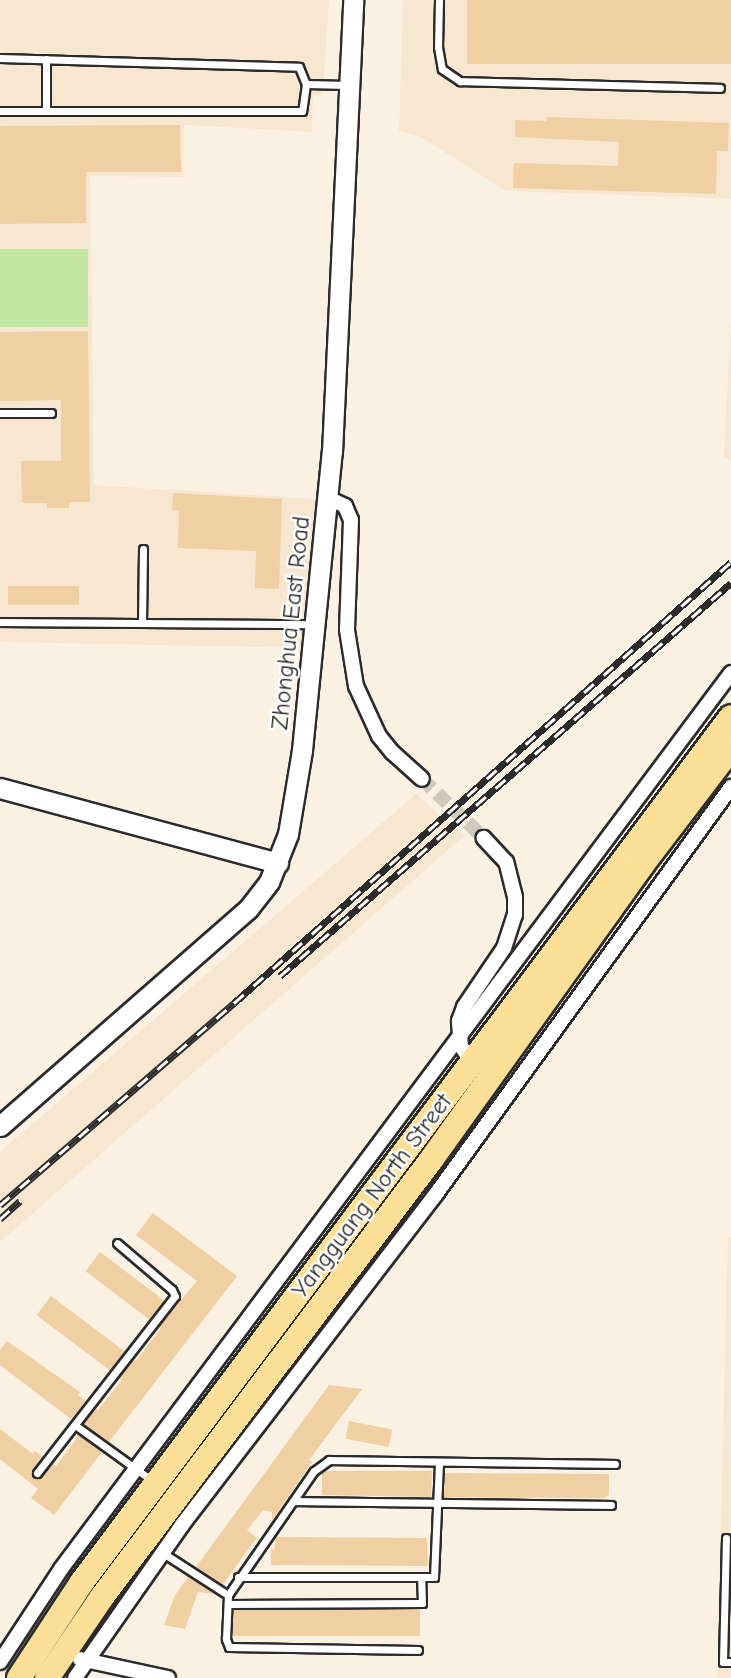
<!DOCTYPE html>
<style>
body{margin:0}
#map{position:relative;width:731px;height:1678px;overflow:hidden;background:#faf1e3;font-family:"Comic Neue",sans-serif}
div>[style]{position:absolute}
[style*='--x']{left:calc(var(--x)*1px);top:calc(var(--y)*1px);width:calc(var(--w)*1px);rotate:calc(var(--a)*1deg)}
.built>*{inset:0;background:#f7e7d0}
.green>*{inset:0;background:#c1e6a1;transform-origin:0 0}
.building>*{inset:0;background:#f0cfa2;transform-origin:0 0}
.street-tunnel>*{height:14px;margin-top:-7px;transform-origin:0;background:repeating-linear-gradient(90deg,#d1c9be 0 14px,transparent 0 21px)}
.roads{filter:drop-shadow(2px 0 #2b2b2b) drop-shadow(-2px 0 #2b2b2b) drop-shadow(0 2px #2b2b2b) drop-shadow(0 -2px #2b2b2b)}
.lane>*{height:7px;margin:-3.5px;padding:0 3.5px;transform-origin:3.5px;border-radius:3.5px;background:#fff}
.street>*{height:14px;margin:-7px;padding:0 7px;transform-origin:7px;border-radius:7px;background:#fff}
.secondary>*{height:19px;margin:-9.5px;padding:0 9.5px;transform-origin:9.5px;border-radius:9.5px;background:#fff}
.highway>*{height:24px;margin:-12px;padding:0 12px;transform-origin:12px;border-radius:12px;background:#fbdf96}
.rail>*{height:7px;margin-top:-3.5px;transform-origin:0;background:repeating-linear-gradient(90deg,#fff 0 13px,#2b2b2b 0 26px);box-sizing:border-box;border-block:2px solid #2b2b2b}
span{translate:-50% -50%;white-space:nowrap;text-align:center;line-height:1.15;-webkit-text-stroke:5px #fff;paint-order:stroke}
.street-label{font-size:24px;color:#2b2b2b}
</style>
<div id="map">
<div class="built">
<div style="clip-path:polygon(0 0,329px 0,323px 95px,313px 95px,312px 132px,184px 125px,183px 177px,90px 176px,94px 485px,317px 499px,303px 648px,0 642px)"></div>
<div style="clip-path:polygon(403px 0,731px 0,731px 199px,506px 191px,421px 137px,399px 131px)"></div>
<div style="clip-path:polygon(731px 321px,731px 461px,724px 456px)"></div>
<div style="clip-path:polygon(416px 794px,464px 836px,0 1242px,0 1152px)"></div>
<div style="clip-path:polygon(728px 1237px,731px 1237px,731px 1678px,717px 1678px)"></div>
</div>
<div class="green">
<div style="left:0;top:249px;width:88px;height:78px"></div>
</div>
<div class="building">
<div style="left:467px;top:0;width:264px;height:64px"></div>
<div style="clip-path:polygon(547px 117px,729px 123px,728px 151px,717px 151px,716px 194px,513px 188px,514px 163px,618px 166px,619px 142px,515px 137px,515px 120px,546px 121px)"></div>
<div style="clip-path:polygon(180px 125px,181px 172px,86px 172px,86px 223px,0 224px,0 126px)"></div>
<div style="clip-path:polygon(88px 331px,90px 502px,69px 502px,69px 508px,47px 508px,47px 503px,22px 503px,21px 461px,61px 461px,61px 400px,0 401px,0 332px)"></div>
<div style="clip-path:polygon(173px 493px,282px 499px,279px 589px,255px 588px,256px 551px,178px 548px,179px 510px,172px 510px)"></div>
<div style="left:79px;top:586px;width:19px;height:71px;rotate:90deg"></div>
<div style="clip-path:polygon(153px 1213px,237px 1276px,109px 1442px,83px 1423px,95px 1408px,98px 1410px,122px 1380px,119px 1378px,134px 1359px,136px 1361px,161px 1328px,159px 1326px,197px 1281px,136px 1235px)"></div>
<div style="left:100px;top:1252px;width:81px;height:24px;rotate:37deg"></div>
<div style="left:51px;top:1296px;width:92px;height:24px;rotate:37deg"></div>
<div style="clip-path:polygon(7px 1341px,80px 1392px,78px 1395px,86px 1401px,71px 1419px,0 1365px,0 1350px)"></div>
<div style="clip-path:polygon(329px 1385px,362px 1389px,309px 1460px,312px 1462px,272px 1520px,272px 1512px,263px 1510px,247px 1530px,257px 1538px,223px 1584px,196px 1567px)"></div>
<div style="left:349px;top:1421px;width:44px;height:18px;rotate:11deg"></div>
<div style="clip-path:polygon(0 1429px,33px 1454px,35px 1451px,42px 1456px,31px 1471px,35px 1479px,41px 1477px,52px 1463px,56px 1466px,79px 1435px,102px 1452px,54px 1515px,31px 1498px,38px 1489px,0 1459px)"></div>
<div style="clip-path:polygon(325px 1471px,432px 1471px,431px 1497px,322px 1495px,322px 1473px)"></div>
<div style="clip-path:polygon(445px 1473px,609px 1474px,609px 1495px,604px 1498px,444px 1497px)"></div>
<div style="clip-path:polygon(276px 1537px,427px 1538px,428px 1566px,271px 1565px,271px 1548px,274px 1551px)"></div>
<div style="clip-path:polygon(188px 1577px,215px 1594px,198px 1592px,185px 1629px,164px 1625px,175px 1595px)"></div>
<div style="left:420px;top:1609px;width:27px;height:187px;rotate:90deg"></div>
</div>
<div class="street-tunnel">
<div style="--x:422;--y:779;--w:86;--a:43.6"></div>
</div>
<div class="roads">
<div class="lane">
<div style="--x:439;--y:0;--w:47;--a:91.2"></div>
<div style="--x:438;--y:47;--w:22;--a:80"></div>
<div style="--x:442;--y:69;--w:22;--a:34"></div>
<div style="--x:460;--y:81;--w:260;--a:1.5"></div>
<div style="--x:0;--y:58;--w:299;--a:1.7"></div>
<div style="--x:299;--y:67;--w:18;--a:68"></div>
<div style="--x:306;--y:84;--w:27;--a:98"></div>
<div style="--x:302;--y:111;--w:302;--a:180"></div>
<div style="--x:46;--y:59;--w:52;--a:90"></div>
<div style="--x:306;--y:84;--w:41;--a:1.4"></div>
<div style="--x:0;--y:413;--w:51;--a:0"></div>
<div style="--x:0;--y:622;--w:314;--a:0.4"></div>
<div style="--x:142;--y:623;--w:74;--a:-89.2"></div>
<div style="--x:75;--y:1425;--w:97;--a:35.8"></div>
<div style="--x:37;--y:1473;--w:224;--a:-52.1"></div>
<div style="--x:175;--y:1296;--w:7;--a:-117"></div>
<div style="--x:172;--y:1290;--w:72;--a:-139.5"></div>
<div style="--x:293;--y:1501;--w:318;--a:0.7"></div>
<div style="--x:726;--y:1538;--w:124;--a:91.4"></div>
<div style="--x:723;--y:1662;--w:8;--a:0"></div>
<div style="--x:163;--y:1553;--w:77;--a:32.9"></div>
<div style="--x:238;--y:1577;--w:196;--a:0"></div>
<div style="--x:434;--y:1577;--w:115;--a:-87.5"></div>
<div style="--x:228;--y:1604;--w:194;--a:-0.3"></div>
<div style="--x:422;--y:1603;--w:26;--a:-92"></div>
<div style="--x:418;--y:1650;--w:189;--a:-179.1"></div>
<div style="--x:229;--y:1647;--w:9;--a:-111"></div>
<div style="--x:226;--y:1639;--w:44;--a:-87.4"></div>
<div style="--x:228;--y:1595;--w:151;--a:-55.3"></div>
<div style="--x:314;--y:1471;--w:19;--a:-36"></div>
<div style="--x:329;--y:1460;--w:286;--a:0.8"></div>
</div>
<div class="street">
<div style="--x:328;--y:498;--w:19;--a:25"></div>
<div style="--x:345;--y:506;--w:15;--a:67"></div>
<div style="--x:351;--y:520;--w:110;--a:92.1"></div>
<div style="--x:347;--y:630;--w:57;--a:80.9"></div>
<div style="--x:356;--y:686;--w:55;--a:65.3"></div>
<div style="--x:379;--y:736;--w:21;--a:51"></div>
<div style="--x:392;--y:752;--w:40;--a:42"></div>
<div style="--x:472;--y:1062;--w:19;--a:-125"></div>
<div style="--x:461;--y:1046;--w:25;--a:-95"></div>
<div style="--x:459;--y:1021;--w:15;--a:-70"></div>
<div style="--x:464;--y:1007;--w:71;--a:-55.9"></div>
<div style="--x:504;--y:948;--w:35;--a:-72"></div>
<div style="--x:515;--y:915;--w:18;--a:-90"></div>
<div style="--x:515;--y:897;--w:36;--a:-104"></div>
<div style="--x:506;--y:862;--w:33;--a:-133"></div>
<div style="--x:80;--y:1659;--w:90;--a:12.2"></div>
<div style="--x:0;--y:1662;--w:111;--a:-56.7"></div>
<div style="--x:61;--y:1569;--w:1119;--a:-53.21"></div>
<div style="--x:75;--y:1678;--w:187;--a:-55"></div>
<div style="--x:182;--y:1525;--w:417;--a:-52.5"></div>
<div style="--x:436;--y:1194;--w:503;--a:-54.06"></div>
</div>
<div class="secondary">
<div style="--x:0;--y:788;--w:288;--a:15.1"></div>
<div style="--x:0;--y:1126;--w:330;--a:-41.2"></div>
<div style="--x:248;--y:909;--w:34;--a:-52"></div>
<div style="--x:269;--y:882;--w:52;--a:-68.4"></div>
<div style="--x:288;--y:834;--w:85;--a:-80.5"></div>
<div style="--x:302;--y:750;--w:300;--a:-84.3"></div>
<div style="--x:332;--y:452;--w:452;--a:-87.3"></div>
</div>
<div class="highway">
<div style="--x:19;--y:1678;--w:115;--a:-56.7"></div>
<div style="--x:82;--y:1582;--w:1081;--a:-53.12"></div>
<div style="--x:47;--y:1678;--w:98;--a:-55.8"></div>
<div style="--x:102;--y:1597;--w:547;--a:-53.03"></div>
<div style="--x:431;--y:1160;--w:363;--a:-54.4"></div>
<div style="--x:642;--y:865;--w:147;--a:-52.7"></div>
</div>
</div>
<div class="rail">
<div style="--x:280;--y:976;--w:598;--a:-41.07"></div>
<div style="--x:0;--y:1205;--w:309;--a:-40.8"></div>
<div style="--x:234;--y:1003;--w:664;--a:-41.58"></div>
<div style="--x:0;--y:1219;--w:27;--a:-42"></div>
</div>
<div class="street-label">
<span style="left:291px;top:623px;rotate:-84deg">Zhonghua East Road</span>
<span style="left:372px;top:1196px;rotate:-53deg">Yangguang North Street</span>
</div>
</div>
